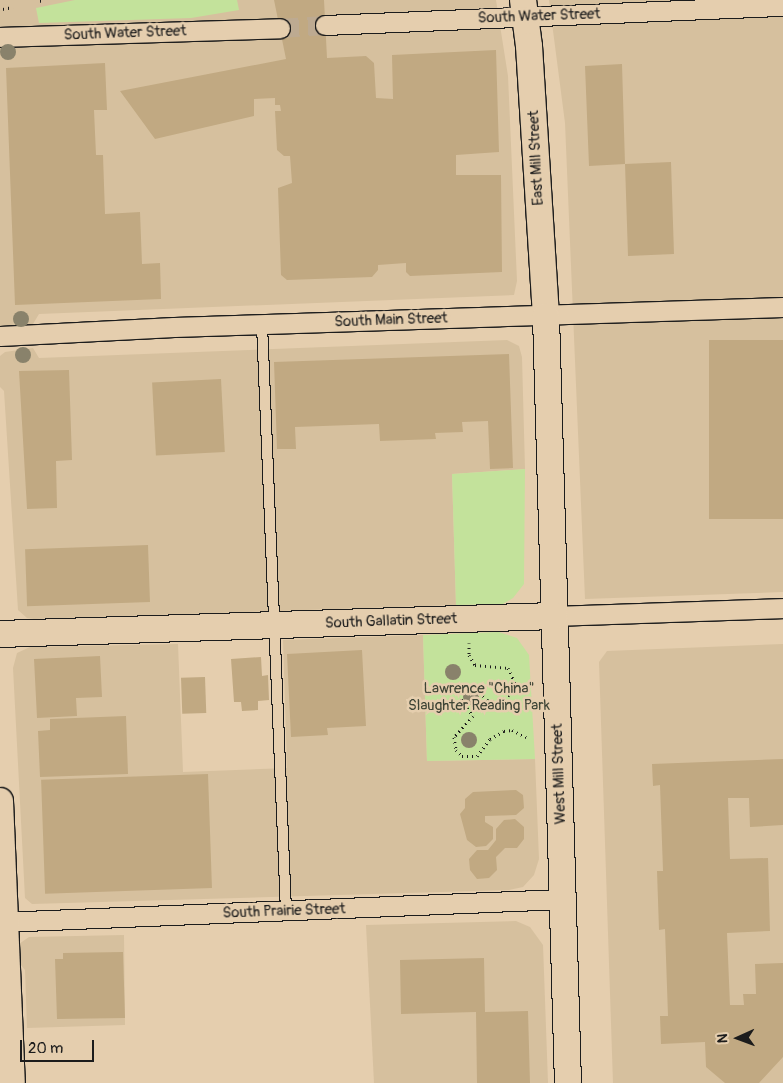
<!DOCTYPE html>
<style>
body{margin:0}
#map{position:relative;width:783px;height:1083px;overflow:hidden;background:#e5ceae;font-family:Pangolin,sans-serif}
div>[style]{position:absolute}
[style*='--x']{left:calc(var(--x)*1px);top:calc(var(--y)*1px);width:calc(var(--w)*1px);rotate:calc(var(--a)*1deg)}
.built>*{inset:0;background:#d6c09e}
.green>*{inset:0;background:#c3e29b}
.building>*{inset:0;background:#c1a982;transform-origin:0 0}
.street-tunnel>*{height:19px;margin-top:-9.5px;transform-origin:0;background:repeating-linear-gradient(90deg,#bdaa91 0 19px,transparent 0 28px)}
.path>*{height:3px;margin-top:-1.5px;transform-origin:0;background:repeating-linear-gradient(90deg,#1c1c1c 0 1px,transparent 0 5px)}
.roads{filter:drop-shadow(1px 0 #1c1c1c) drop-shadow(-1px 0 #1c1c1c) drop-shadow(0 1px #1c1c1c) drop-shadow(0 -1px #1c1c1c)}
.lane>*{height:10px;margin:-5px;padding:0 5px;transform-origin:5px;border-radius:5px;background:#e5ceae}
.street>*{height:19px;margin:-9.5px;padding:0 9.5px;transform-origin:9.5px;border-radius:9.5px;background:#e5ceae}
.secondary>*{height:26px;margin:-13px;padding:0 13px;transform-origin:13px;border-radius:13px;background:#e5ceae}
.trees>*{width:16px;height:16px;margin:-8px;border-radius:50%;background:#89826b}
span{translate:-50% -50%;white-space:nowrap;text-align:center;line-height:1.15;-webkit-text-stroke:5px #e5ceae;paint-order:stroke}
.street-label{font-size:15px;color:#1c1c1c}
.park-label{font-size:15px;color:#3d4435}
.north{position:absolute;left:713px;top:1013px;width:50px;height:50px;-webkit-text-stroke:4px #e5ceae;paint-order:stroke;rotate:268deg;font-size:14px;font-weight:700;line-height:20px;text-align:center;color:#1c1c1c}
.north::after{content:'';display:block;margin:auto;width:18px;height:22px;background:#1c1c1c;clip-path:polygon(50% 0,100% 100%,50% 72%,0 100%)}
.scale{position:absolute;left:20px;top:1040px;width:74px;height:22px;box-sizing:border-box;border:2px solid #1c1c1c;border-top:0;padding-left:6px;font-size:15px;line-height:18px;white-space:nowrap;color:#1c1c1c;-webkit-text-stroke:4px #e5ceae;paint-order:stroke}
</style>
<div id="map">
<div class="built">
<div style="clip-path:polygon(0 0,496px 0,508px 76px,517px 281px,514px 295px,39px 314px,33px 324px,0 326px)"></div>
<div style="clip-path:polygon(549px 0,783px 0,783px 592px,585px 599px,565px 123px)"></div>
<div style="clip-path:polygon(507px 340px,519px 346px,522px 357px,525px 469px,452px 474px,456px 605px,34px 619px,27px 618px,18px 610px,4px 391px,0 387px,0 356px,5px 352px,33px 348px,39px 358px)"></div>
<div style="clip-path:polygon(423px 635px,427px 761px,535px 759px,539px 859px,534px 875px,523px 887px,509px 890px,32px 904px,25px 898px,13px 668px,17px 653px,30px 647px,178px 644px,183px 772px,287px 768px,283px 640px)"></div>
<div style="clip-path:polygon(783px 644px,783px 1083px,613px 1083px,599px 662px,607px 651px)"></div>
<div style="clip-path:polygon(516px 921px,530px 927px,543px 945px,548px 1083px,374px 1083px,366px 925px)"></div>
<div style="clip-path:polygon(124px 935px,125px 1025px,27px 1028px,25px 970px,17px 960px,16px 946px,29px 937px)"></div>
</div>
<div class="green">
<div style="clip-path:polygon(75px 0,237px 0,239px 10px,191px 18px,39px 23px,36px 8px)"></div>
<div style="clip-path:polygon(525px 469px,524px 584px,513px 598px,503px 604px,456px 605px,452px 474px)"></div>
<div style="clip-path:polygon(499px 632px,517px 638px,529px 655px,535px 759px,427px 761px,423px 635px)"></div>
</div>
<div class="building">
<div style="clip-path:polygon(274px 0,324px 0,327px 58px,366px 56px,374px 63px,376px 98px,393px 99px,392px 55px,496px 50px,499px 152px,456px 155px,456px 175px,501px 175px,502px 272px,410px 276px,406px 272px,406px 263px,378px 265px,378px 270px,372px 277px,287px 280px,281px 275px,278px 188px,292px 183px,290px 156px,284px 156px,277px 150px,275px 111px,281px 111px,280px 105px,275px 105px,275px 98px,254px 99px,254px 116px,155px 139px,120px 91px,286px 59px)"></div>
<div style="clip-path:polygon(105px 63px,107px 110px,94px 110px,96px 155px,103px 155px,105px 214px,140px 212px,142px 264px,160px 263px,161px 299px,15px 305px,6px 68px)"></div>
<div style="clip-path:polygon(622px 64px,625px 164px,671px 162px,674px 254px,628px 256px,625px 164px,589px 166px,585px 66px)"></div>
<div style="left:783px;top:340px;width:179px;height:74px;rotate:90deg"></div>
<div style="clip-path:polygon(509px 354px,513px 468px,490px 469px,488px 421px,462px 422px,463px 432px,435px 433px,436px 439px,380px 441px,379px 424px,295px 427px,296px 449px,277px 449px,274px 362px)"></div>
<div style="clip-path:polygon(69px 370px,72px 460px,56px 461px,57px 508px,27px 509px,19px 371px)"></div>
<div style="left:221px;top:379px;width:73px;height:69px;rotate:87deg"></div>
<div style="left:148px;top:545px;width:57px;height:123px;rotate:88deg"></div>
<div style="clip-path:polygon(362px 650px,366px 726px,327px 728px,328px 735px,291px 737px,287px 654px)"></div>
<div style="clip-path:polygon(100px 656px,102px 697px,76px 698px,77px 716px,37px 718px,34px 659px)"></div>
<div style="clip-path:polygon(261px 657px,262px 676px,268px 675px,269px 700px,258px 701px,258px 710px,242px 711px,241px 702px,234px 702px,231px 659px)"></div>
<div style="left:205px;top:677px;width:36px;height:24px;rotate:88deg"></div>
<div style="clip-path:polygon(126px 716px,128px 774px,40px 777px,38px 731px,50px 730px,50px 719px)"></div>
<div style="clip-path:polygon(783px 759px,783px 825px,750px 827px,749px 798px,728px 798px,730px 859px,768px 858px,770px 931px,727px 933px,730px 1005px,744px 1005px,743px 994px,756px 994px,755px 964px,783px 963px,783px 1057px,759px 1083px,725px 1083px,706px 1067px,705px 1042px,661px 1044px,660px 1016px,668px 1016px,665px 929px,659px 930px,657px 871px,663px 871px,660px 785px,653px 786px,652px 764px)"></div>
<div style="left:208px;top:774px;width:114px;height:167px;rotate:88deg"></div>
<div style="clip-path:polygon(516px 790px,523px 795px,524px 808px,516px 815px,485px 816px,485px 822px,493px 827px,493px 839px,486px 846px,476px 847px,467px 840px,460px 814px,465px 808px,465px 799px,473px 792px)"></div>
<div style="clip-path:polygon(515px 819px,524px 827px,524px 839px,517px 848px,505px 848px,496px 857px,497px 870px,489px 878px,477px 879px,470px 870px,469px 859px,477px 850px,488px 850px,496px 840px,496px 829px,504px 820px)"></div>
<div style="clip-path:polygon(123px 952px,125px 1018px,57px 1019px,55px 959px,63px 959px,63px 953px)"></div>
<div style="clip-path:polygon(484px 958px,485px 1012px,528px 1011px,530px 1083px,477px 1083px,476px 1012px,401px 1014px,400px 960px)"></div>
</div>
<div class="street-tunnel">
<div style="--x:280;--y:28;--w:45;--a:-3.8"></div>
</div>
<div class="path">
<div style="--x:40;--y:1;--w:4;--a:-14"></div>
<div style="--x:3;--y:9;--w:10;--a:-11"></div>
<div style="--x:469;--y:643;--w:12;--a:90"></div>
<div style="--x:469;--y:655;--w:12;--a:59"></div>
<div style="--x:475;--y:665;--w:33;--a:5"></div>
<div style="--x:508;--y:668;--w:17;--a:65"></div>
<div style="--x:515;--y:683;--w:13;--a:117"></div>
<div style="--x:509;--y:695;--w:12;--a:145"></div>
<div style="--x:499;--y:702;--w:12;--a:-171"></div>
<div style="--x:487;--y:700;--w:17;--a:-135"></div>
<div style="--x:475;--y:688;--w:10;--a:174"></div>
<div style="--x:465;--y:689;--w:12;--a:110"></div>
<div style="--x:461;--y:700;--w:20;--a:53"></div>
<div style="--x:473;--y:716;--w:28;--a:132"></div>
<div style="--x:454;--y:737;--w:13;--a:81"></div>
<div style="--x:456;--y:750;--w:8;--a:45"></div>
<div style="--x:462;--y:756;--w:15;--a:0"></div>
<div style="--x:477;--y:756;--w:21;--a:-53"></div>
<div style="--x:490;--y:739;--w:16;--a:-30"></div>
<div style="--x:504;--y:731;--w:8;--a:-7"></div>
<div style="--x:512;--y:730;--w:16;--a:27"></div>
</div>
<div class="roads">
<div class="lane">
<div style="--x:262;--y:324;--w:587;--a:87.66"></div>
</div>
<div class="street">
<div style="--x:325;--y:25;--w:458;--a:-2.4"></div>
<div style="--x:0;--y:37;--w:280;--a:-1.8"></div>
<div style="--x:0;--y:336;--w:174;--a:-3"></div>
<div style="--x:174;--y:327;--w:609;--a:-1.88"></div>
<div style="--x:555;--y:616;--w:228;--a:-2"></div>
<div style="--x:0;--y:922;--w:562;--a:-2.34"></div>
</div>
<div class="secondary">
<div style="--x:523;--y:0;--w:46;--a:82.6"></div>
<div style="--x:529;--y:46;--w:271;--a:86.4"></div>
<div style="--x:546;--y:316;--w:767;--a:88.36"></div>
<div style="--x:0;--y:634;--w:555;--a:-1.86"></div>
<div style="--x:0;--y:801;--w:282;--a:87.6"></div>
</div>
</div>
<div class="trees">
<div style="left:8px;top:52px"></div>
<div style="left:21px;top:319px"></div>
<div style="left:23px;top:355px"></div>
<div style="left:453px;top:672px"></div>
<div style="left:471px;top:697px"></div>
<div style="left:469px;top:740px"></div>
</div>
<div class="street-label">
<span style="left:539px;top:16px;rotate:-2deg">South Water Street</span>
<span style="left:125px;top:33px;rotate:-2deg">South Water Street</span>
<span style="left:536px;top:158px;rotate:-93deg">East Mill Street</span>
<span style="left:391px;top:320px;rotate:-2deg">South Main Street</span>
<span style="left:391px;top:621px;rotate:-2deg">South Gallatin Street</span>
<span style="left:559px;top:774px;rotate:-92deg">West Mill Street</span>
<span style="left:284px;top:911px;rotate:-2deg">South Prairie Street</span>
</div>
<div class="park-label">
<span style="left:479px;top:697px">Lawrence "China"<br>Slaughter Reading Park</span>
</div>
<div class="north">N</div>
<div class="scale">20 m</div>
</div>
